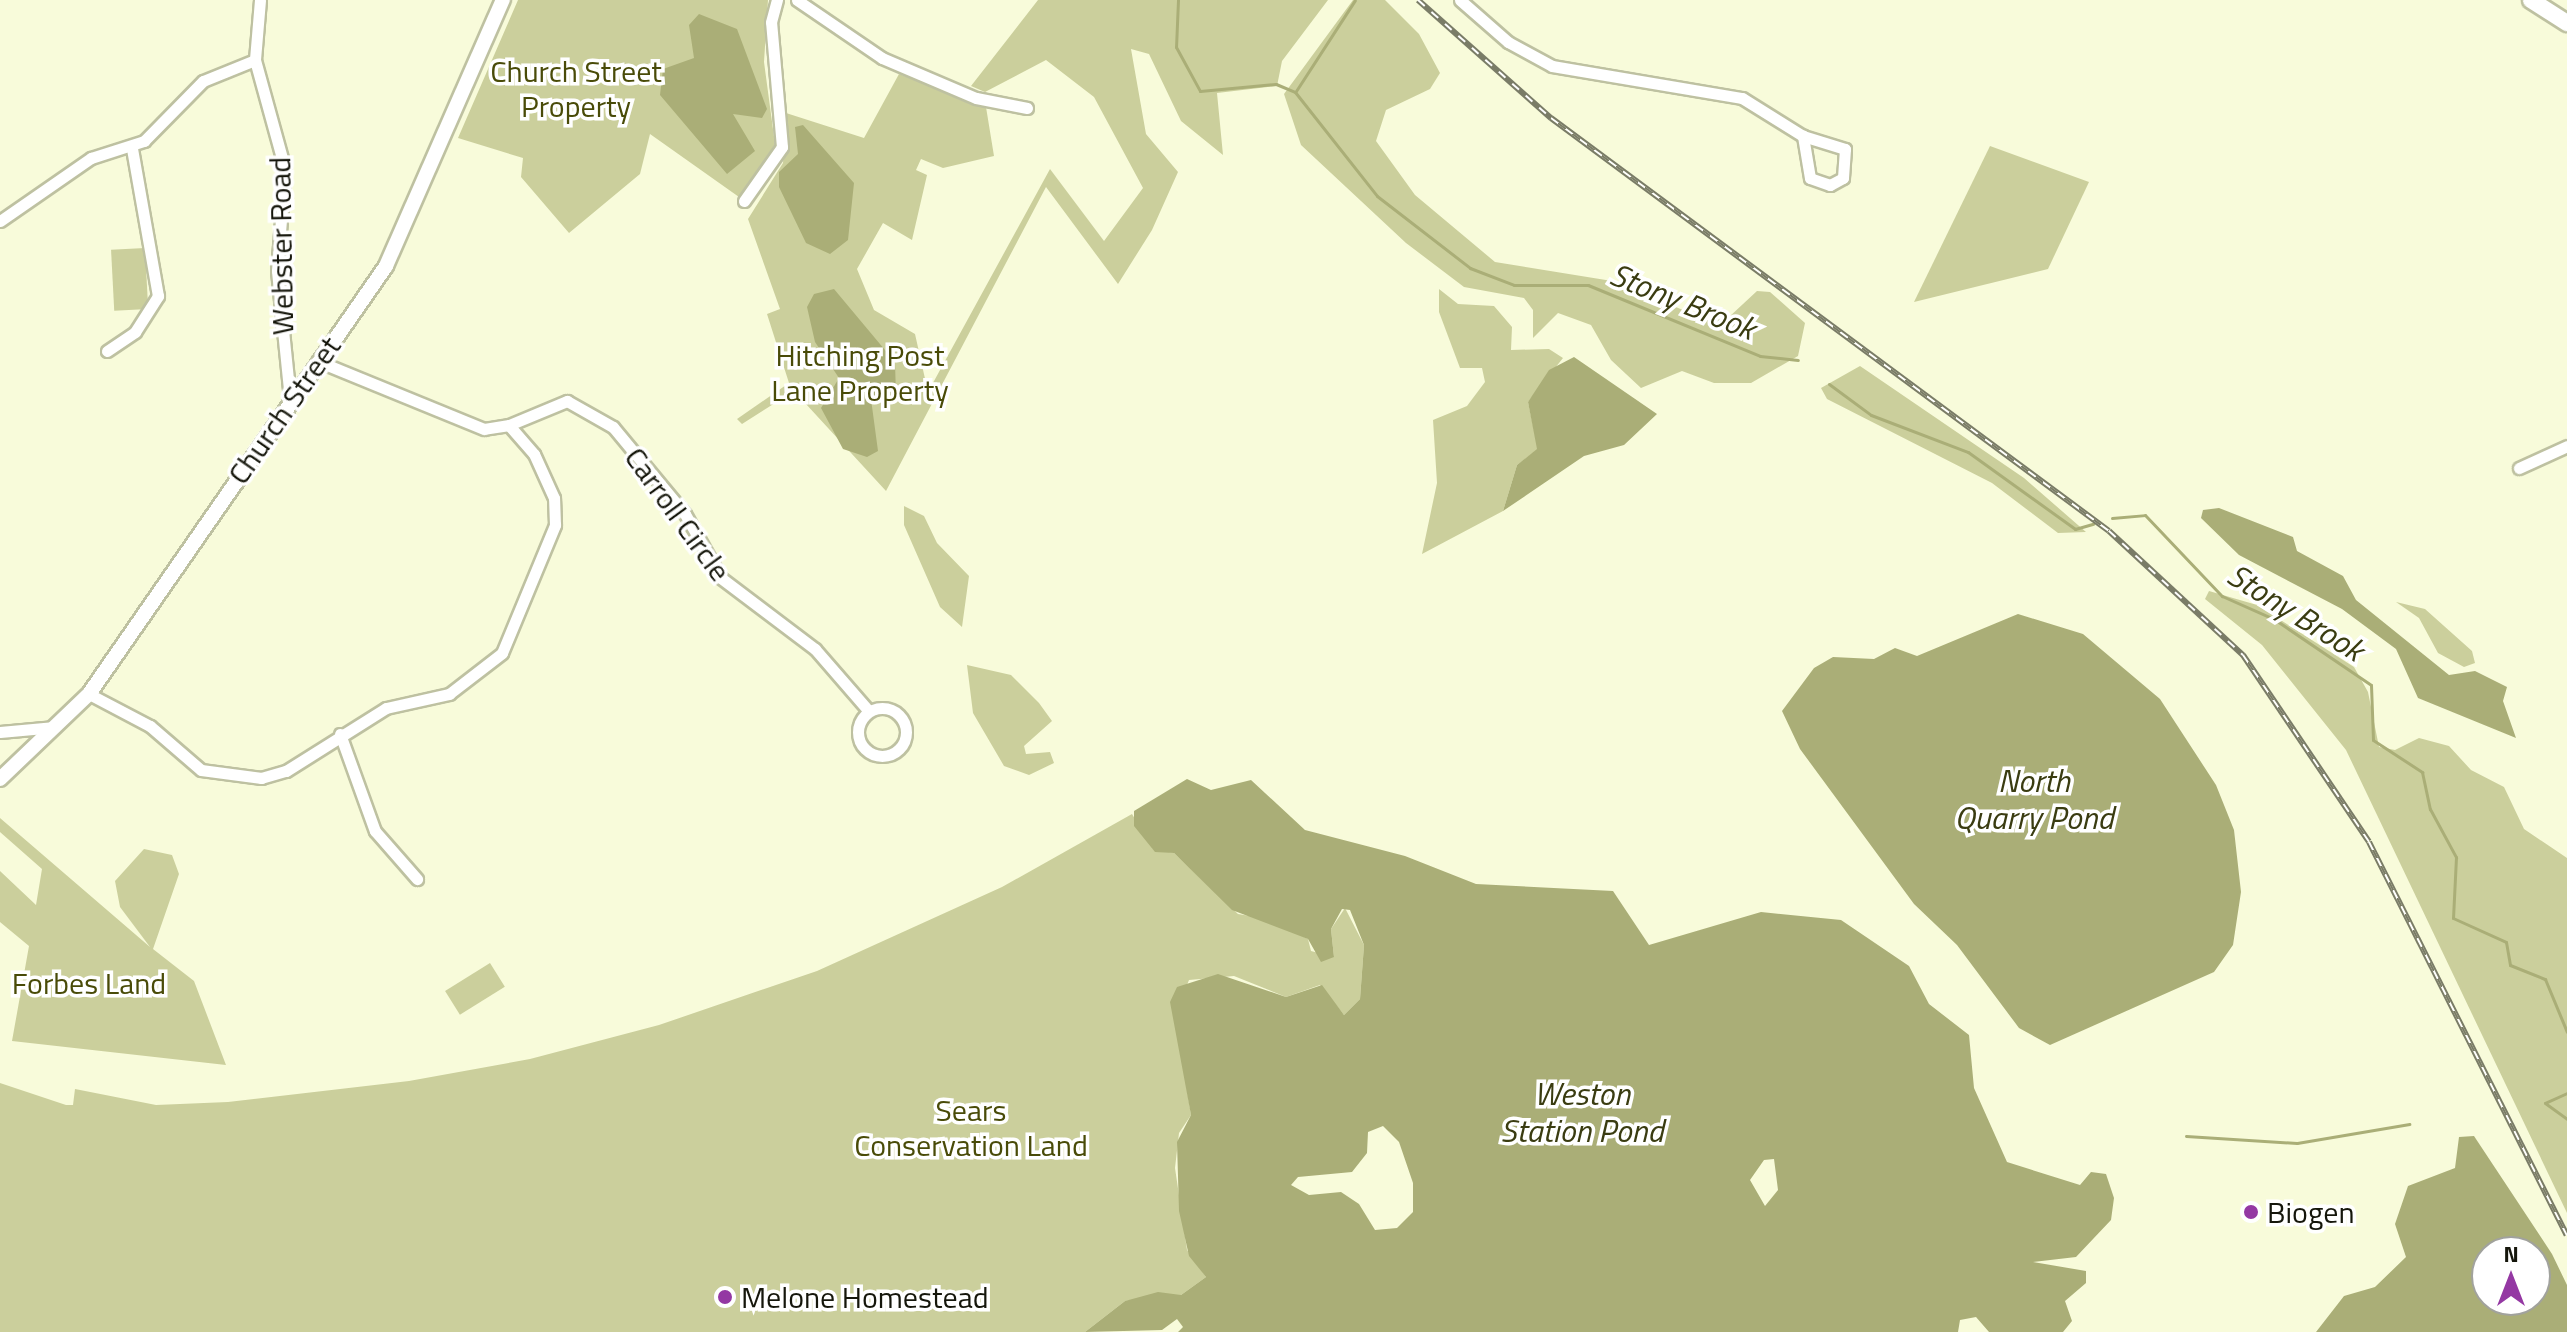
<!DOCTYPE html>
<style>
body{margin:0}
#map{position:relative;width:2567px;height:1332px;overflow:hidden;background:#f8fbda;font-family:"Titillium Web",sans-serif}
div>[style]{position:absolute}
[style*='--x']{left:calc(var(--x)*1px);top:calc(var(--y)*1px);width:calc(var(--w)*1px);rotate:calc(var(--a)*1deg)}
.green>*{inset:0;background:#cbcf9c;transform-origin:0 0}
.water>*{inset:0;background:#aaae77}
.stream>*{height:3px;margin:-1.5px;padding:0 1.5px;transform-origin:1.5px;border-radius:1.5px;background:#aaae77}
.roads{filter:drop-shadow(2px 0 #bec1a1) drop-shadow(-2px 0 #bec1a1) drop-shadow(0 2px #bec1a1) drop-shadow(0 -2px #bec1a1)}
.minor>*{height:11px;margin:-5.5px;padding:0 5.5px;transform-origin:5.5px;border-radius:5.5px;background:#fff}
.minor>.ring{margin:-5.5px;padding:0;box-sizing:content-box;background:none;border:11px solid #fff;border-radius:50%}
.tertiary>*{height:14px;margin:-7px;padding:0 7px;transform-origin:7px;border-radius:7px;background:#fff}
.secondary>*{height:16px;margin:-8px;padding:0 8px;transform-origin:8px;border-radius:8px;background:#fff}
.rail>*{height:6px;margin-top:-3px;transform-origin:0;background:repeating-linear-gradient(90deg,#fff 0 9px,#7a7c67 0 18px);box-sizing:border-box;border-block:2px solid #7a7c67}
.dots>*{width:22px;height:22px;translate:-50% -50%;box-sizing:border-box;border:4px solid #fff;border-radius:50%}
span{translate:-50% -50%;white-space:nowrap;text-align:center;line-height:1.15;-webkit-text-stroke:7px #fff;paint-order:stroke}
.park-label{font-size:30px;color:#494b08}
.street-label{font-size:30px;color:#15160b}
.poi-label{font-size:30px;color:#15160b}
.left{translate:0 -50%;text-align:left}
.water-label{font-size:32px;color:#3a3c11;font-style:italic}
.north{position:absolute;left:2471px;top:1236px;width:80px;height:80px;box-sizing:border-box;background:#fff;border:2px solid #a1a29d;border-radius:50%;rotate:0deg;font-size:22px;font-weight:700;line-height:32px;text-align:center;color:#15160b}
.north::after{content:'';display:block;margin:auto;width:28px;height:36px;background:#9438a3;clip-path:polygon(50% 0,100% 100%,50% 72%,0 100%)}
</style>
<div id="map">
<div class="green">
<div style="clip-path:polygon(518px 0,768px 0,764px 62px,775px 144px,749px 187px,739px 197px,650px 134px,640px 174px,569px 233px,521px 177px,523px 158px,458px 138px)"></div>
<div style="clip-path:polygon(1038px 0,1328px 0,1282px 61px,1277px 86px,1217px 93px,1223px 155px,1181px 121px,1149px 54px,1131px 49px,1146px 134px,1178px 172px,1152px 230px,1118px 284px,1046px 187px,886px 491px,794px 391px,742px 424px,737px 419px,789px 383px,767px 314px,780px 309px,748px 219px,783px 163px,786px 113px,864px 138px,899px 74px,986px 107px,994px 156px,943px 168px,921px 159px,916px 170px,927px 175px,912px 240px,883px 223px,857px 269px,874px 310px,915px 334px,928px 392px,1050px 169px,1104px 241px,1143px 188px,1094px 97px,1046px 60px,985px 92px,971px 86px)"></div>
<div style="clip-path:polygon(1353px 0,1385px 0,1419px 34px,1440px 73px,1430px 89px,1386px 110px,1376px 141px,1415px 195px,1495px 262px,1612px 281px,1710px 321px,1729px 317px,1757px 291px,1770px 292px,1805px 323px,1798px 356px,1751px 383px,1714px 383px,1682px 371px,1641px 388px,1611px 360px,1591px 325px,1558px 313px,1533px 338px,1533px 310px,1524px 298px,1464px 287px,1406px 243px,1301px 145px,1284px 94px)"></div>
<div style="clip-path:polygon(1990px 146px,2089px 182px,2048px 269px,1914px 302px)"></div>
<div style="left:145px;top:248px;width:61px;height:34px;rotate:87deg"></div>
<div style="clip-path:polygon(1439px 289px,1458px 304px,1494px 306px,1512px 327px,1511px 350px,1549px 349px,1563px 358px,1528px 402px,1538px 449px,1517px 465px,1503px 511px,1422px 554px,1437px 483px,1433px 420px,1467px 406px,1485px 382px,1482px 368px,1460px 368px,1439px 312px)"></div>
<div style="clip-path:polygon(1860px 366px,2024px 478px,2086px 532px,2058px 533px,1992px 483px,1827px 399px,1821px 388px)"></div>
<div style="clip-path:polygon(904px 506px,924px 516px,937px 543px,969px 576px,962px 627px,940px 607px,904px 525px)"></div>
<div style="clip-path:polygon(2209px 591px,2257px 605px,2354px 667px,2368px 692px,2379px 747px,2395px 750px,2419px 738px,2449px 746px,2471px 770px,2504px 787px,2524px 829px,2567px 858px,2567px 1213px,2346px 750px,2262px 645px,2205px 599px)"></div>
<div style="clip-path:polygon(2396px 602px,2425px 609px,2472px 651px,2475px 663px,2464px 667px,2438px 653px,2419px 618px)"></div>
<div style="clip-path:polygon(967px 665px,1011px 675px,1039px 703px,1052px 721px,1024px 746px,1026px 754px,1050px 752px,1054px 763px,1029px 775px,1004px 766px,973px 713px)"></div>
<div style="clip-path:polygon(1132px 814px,1153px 849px,1174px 853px,1238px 914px,1273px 920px,1308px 939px,1311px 951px,1334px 957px,1331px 929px,1345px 908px,1364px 945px,1360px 999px,1344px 1015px,1320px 985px,1286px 997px,1234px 976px,1189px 980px,1175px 1014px,1191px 1115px,1179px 1133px,1175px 1168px,1187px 1250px,1206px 1277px,1181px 1295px,1125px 1301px,1085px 1332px,0 1332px,0 1083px,66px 1105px,73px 1105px,75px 1089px,156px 1105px,228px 1102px,409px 1081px,530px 1059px,659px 1025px,817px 971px,1002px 887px)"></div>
<div style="clip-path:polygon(0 818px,150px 947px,120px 907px,115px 881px,144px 849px,172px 855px,179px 874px,153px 949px,194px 981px,226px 1065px,12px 1041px,29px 946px,0 922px,0 871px,36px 905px,42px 869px,0 832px)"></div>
<div style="left:490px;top:963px;width:28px;height:53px;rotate:58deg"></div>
</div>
<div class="water">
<div style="clip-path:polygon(699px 14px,737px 29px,767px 109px,762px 118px,733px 114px,755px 151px,727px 174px,660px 95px,663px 69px,694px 58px,689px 25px)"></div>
<div style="clip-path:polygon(803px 125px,854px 183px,848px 240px,830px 254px,806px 243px,779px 187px,779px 172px,798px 154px,795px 127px)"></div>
<div style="clip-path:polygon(834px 289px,895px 362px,896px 396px,871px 399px,878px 451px,867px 457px,843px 449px,821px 408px,839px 378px,815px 342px,807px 307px,814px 294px)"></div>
<div style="clip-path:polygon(1574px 357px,1657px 414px,1624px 445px,1584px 456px,1503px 511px,1517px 465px,1537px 449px,1528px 402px,1549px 370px)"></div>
<div style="clip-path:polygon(2219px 508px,2293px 537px,2297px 551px,2343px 576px,2356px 600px,2449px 675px,2475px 671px,2507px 687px,2503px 701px,2516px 738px,2418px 698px,2396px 649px,2342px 609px,2239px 555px,2201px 518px,2203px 510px)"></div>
<div style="clip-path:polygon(2018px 614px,2083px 634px,2160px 699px,2216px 785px,2234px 830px,2241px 892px,2233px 945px,2214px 972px,2050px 1045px,2019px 1028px,1957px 945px,1914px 904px,1800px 749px,1782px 711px,1814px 668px,1833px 657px,1874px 659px,1895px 648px,1917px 656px)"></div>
<div style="clip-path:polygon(evenodd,1187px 779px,1211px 790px,1251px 780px,1305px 830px,1405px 856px,1476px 884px,1613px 891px,1649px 945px,1761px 912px,1841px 920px,1909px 966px,1929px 1004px,1969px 1035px,1974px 1088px,2007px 1162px,2080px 1185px,2091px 1172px,2106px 1174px,2114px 1198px,2111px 1220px,2076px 1257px,2033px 1262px,2086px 1271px,2086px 1283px,2065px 1301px,2072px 1321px,2063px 1332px,1989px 1332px,1976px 1317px,1960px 1320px,1958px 1332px,1178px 1332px,1183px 1327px,1177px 1319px,1162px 1330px,1085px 1332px,1125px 1301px,1158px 1292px,1181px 1295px,1206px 1277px,1189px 1256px,1179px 1211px,1177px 1142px,1191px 1115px,1170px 1002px,1177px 987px,1218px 974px,1286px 997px,1322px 985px,1344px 1015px,1360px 999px,1364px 945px,1350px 910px,1342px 909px,1331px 929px,1334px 957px,1321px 962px,1308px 939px,1232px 910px,1174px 853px,1155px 852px,1134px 826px,1134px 811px,1187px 779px,1383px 1126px,1399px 1142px,1413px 1183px,1413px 1212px,1397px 1228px,1375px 1230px,1359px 1204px,1341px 1192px,1309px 1195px,1291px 1185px,1298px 1177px,1352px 1172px,1367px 1153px,1368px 1132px,1383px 1126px,1187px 779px,1774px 1159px,1778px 1190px,1765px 1206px,1750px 1180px,1764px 1160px,1774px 1159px)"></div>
<div style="clip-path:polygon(evenodd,2474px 1136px,2552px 1254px,2567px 1285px,2567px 1332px,2316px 1332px,2344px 1296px,2375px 1287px,2406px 1257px,2395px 1224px,2408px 1186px,2455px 1168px,2459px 1137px,2474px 1136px,2487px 1252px,2535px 1252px,2535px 1300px,2487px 1300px,2487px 1252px)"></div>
</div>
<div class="stream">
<div style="--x:1178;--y:0;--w:47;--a:92.4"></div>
<div style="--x:1176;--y:47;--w:50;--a:61.4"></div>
<div style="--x:1200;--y:91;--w:76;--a:-5.3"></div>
<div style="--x:1276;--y:84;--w:21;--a:23"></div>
<div style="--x:1295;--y:92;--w:132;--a:51.7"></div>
<div style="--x:1377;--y:196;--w:118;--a:37.7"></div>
<div style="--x:1470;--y:268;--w:47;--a:21.1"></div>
<div style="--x:1514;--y:285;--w:74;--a:0"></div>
<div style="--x:1588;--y:285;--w:186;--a:22.4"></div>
<div style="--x:1760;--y:356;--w:38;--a:6"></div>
<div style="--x:1296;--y:91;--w:108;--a:-57"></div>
<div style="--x:1829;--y:384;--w:52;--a:36.4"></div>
<div style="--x:1871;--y:415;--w:104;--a:20.9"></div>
<div style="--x:1968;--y:452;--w:132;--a:35.7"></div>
<div style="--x:2075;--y:529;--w:19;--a:-16"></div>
<div style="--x:2112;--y:518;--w:33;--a:-5"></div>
<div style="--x:2145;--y:515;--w:112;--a:46.5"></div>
<div style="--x:2222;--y:596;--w:57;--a:23.9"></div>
<div style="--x:2274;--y:619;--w:117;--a:34.2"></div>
<div style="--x:2371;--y:685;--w:55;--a:87.9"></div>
<div style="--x:2373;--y:740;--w:59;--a:33.1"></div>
<div style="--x:2422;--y:772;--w:38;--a:78"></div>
<div style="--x:2430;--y:809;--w:55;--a:61.6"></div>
<div style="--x:2456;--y:857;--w:61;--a:92.8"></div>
<div style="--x:2453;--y:918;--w:58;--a:24.4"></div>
<div style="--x:2506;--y:942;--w:23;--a:80"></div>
<div style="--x:2510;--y:965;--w:38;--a:22"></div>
<div style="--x:2545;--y:979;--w:57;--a:67.5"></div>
<div style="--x:2567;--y:1093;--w:24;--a:156"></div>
<div style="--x:2545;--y:1103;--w:27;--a:36"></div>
<div style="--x:2186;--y:1136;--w:111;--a:3.6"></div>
<div style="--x:2297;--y:1143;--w:114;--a:-9.6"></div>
</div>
<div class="roads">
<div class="minor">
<div style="--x:260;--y:0;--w:60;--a:94.8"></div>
<div style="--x:255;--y:60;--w:113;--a:74.6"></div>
<div style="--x:285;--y:169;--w:102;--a:94.5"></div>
<div style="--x:277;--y:271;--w:130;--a:84.2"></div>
<div style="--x:797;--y:0;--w:103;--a:34.3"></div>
<div style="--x:882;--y:58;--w:102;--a:23.1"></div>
<div style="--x:976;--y:98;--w:52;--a:11.1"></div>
<div style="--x:1460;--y:0;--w:64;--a:41.2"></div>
<div style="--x:1508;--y:42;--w:50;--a:28.6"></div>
<div style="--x:1552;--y:66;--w:193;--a:9.6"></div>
<div style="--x:1742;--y:98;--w:72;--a:31.9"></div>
<div style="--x:1803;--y:136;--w:44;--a:17.2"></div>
<div style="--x:1845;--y:149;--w:29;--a:94"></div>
<div style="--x:1843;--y:178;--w:15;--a:152"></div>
<div style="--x:1830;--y:185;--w:21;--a:-161"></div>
<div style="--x:1810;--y:178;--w:43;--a:-99.5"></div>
<div style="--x:744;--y:201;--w:66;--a:-54.9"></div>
<div style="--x:782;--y:147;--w:125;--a:-95"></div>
<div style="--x:771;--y:22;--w:23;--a:-75"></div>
<div style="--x:0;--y:221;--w:111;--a:-34.7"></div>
<div style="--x:91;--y:158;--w:56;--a:-17.8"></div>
<div style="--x:144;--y:141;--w:84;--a:-45.5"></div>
<div style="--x:203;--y:81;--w:56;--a:-22"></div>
<div style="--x:107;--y:351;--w:34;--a:-34"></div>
<div style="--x:135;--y:332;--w:43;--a:-57.4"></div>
<div style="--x:158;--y:296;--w:149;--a:-100"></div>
<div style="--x:509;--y:425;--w:63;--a:-22.5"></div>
<div style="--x:567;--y:401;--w:53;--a:29.5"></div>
<div style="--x:613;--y:427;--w:113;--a:50.4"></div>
<div style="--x:685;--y:514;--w:73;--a:60.6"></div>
<div style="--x:721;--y:578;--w:118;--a:37.1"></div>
<div style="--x:815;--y:649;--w:79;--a:49.1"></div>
<div style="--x:2519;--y:468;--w:53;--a:-24.6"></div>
<div style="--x:89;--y:694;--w:69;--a:27.7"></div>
<div style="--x:150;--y:726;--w:67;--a:40.8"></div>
<div style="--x:201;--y:770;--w:61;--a:7.6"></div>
<div style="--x:261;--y:778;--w:26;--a:-16"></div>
<div style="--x:286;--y:771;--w:118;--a:-32.2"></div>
<div style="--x:386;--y:708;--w:65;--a:-12.5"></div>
<div style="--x:449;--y:694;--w:67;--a:-37.7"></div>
<div style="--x:502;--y:653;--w:139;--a:-67.5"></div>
<div style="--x:555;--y:525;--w:27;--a:-92"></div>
<div style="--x:554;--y:498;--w:48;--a:-114.4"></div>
<div style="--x:534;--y:454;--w:38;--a:-131"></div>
<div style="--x:509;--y:425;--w:25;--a:171"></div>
<div style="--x:484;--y:429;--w:180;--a:-157.8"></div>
<div class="ring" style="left:858px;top:708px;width:37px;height:37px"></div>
<div style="--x:0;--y:732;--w:55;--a:-5.2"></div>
<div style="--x:340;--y:734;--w:103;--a:70.2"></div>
<div style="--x:375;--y:831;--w:64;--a:48.8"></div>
</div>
<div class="tertiary">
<div style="--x:0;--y:779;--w:123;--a:-43.7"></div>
<div style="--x:89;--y:694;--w:521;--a:-55.24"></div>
<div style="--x:386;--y:266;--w:291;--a:-66.3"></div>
</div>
<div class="secondary">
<div style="--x:2531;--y:0;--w:43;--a:32.6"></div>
</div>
</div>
<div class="rail">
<div style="--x:1418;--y:0;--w:178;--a:41.6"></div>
<div style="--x:1551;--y:118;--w:694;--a:36.51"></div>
<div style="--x:2109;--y:531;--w:183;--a:42.8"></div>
<div style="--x:2243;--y:655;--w:225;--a:56"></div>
<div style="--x:2369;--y:842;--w:440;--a:63.3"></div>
</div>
<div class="dots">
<div style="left:2251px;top:1212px;background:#9438a3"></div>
<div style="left:725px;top:1297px;background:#9438a3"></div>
</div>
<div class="park-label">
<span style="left:576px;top:88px">Church Street<br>Property</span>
<span style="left:860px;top:372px">Hitching Post<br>Lane Property</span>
<span style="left:89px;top:983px">Forbes Land</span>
<span style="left:971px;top:1127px">Sears<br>Conservation Land</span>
</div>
<div class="street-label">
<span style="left:281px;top:246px;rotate:-91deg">Webster Road</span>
<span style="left:284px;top:410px;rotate:-55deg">Church Street</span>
<span style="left:678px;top:514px;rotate:54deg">Carroll Circle</span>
</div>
<div class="poi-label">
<span class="left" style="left:2267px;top:1212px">Biogen</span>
<span class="left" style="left:741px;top:1297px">Melone Homestead</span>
</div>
<div class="water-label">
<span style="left:1683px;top:301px;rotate:22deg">Stony Brook</span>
<span style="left:2296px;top:612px;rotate:32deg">Stony Brook</span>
<span style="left:2034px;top:799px">North<br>Quarry Pond</span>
<span style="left:1582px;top:1112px">Weston<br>Station Pond</span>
</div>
<div class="north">N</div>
</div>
